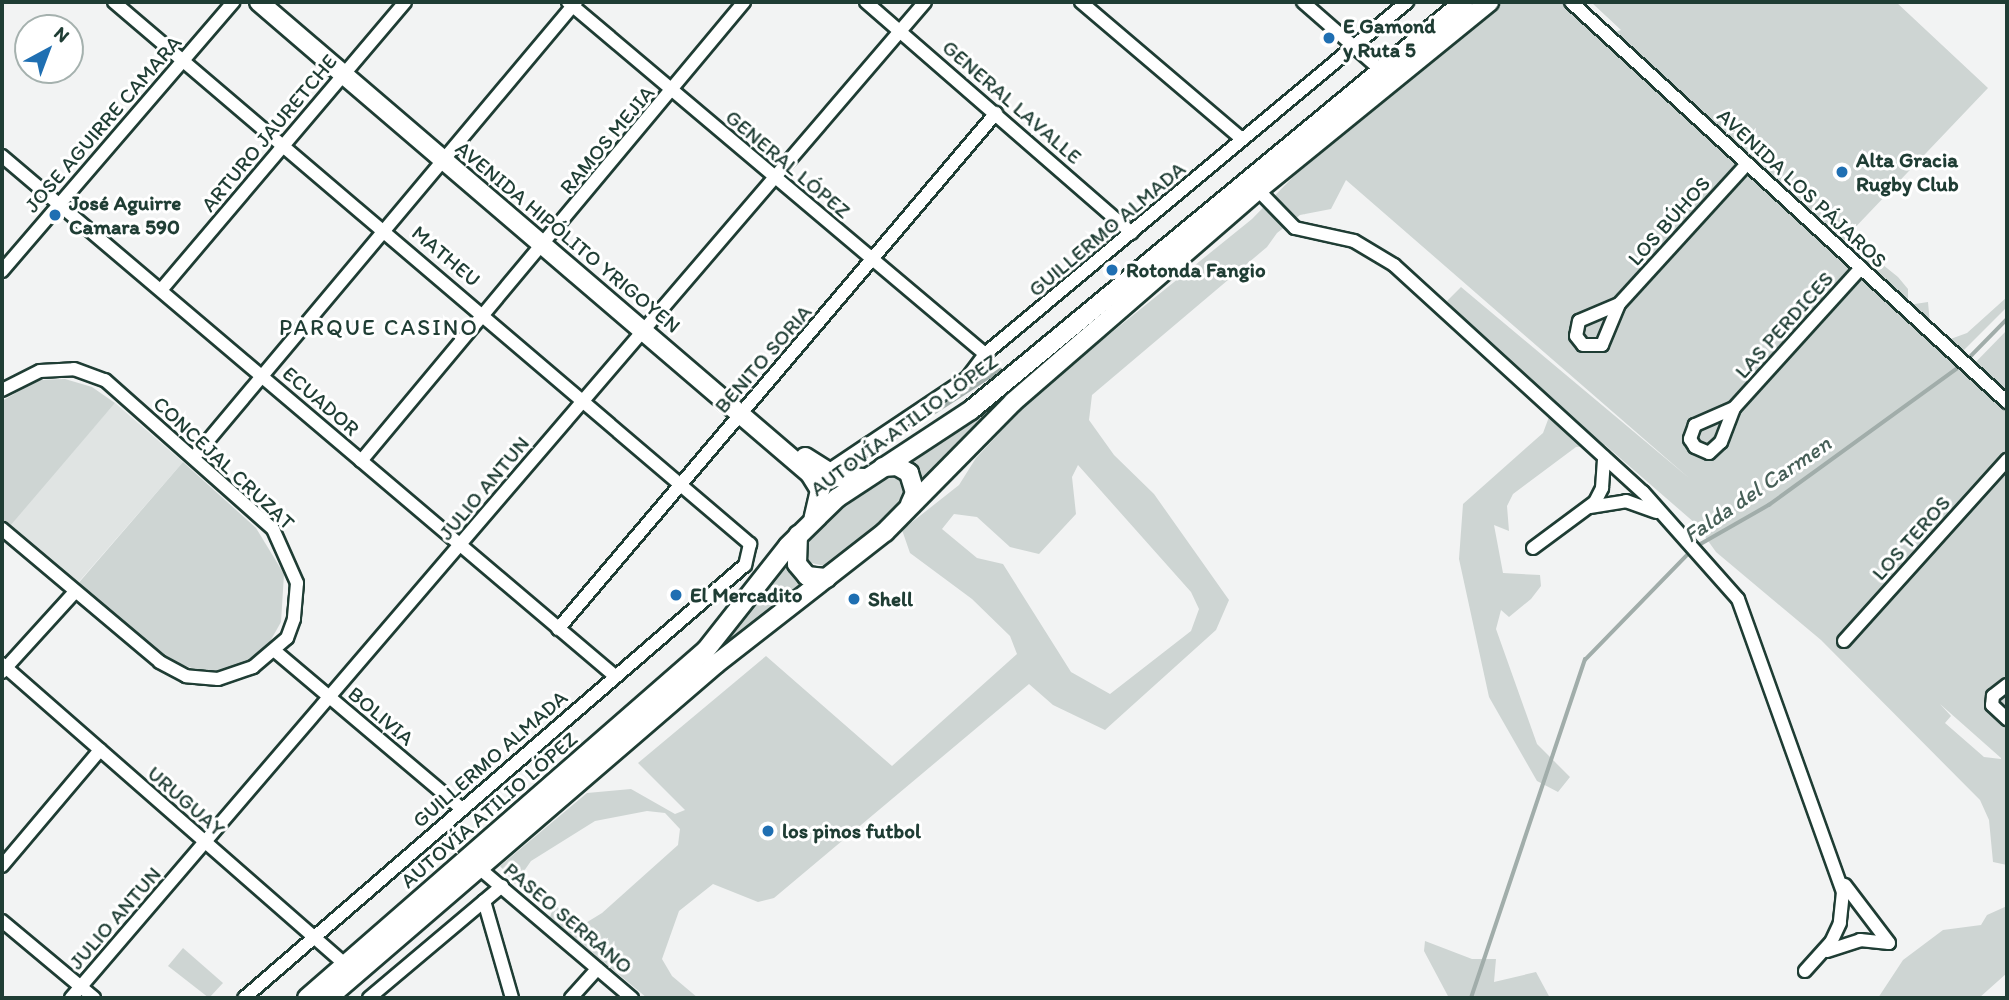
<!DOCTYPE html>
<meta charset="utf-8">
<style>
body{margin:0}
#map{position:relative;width:2009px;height:1000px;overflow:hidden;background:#f2f3f3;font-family:Itim,sans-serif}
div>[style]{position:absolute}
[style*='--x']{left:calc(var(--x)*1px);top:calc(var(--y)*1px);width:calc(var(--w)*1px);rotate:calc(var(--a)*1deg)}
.built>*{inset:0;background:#e0e4e3;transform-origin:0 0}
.green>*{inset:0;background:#ced5d3}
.stream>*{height:3.5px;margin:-1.75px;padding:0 1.75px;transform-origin:1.75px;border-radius:1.75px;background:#a1adaa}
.roads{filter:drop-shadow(2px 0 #1f3d34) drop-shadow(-2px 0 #1f3d34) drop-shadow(0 2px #1f3d34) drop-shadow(0 -2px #1f3d34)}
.street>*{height:12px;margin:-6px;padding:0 6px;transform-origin:6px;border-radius:6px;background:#fff}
.secondary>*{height:18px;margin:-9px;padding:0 9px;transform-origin:9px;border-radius:9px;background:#fff}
.dots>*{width:19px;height:19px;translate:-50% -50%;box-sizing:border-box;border:4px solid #fff;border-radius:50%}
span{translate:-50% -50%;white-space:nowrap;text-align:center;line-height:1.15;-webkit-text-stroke:6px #fff;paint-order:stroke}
.poi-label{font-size:21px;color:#1f3d34;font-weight:700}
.left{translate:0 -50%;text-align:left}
.street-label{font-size:21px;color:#1f3d34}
.neighbourhood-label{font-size:23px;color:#1f3d34;letter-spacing:2px}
.water-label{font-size:23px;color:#465f57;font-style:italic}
.frame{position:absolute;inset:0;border:4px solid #1f3d34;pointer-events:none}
.north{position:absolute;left:14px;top:14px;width:70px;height:70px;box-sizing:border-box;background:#fff;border:2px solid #a5b1ae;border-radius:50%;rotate:41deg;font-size:19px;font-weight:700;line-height:28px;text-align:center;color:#1f3d34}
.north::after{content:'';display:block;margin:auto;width:24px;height:32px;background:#1f6fb2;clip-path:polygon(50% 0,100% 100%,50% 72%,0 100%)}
</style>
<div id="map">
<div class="built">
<div style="left:115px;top:403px;width:90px;height:162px;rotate:41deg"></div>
</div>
<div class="green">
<div style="clip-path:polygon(evenodd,1497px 2px,1563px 2px,1599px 37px,1621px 30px,1591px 2px,1896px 2px,1988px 88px,1847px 236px,1898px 277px,1908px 289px,1908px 305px,1928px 302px,1930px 324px,1945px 341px,1967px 333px,2007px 297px,2007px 307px,1962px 352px,1959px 364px,2007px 407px,2007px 865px,1993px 862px,1989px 820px,1980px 800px,1821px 640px,1716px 552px,1696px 524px,1605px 445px,1576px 447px,1513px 494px,1507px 506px,1509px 531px,1494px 525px,1503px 573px,1540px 575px,1541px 586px,1531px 599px,1509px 617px,1501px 610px,1496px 629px,1537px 744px,1570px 777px,1558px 792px,1537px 781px,1489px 697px,1459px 559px,1463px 504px,1543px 433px,1549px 417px,1447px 301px,1461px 287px,1689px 478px,1346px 180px,1331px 209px,1300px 215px,1277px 233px,1267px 247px,1092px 395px,1089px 420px,1114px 455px,1154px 494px,1229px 600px,1216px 630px,1105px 730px,1053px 705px,1029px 684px,774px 898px,758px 902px,713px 884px,679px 911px,662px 959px,672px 976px,698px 998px,647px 998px,550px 917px,554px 905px,584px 924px,602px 913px,678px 845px,680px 829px,665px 813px,647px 811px,595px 821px,531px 861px,515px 884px,500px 866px,587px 793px,631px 789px,675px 814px,685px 810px,638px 763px,766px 656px,892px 766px,1017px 654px,1010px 636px,972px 599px,910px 553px,902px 530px,959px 485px,976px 458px,1038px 392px,1252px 219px,1293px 177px,1497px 2px,1078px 465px,1191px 592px,1199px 609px,1191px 631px,1110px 694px,1071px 672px,1003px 564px,977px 558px,942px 529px,954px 514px,977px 517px,1010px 547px,1039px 554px,1076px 514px,1072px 477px,1078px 465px,1497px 2px,1940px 704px,2001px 758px,2001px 759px,1984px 757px,1945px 723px,1951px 716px,1940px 704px)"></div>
<div style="clip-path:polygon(2007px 330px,2007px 402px,1970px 368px)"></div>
<div style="clip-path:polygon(65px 379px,92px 387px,115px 403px,10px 526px,2px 518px,2px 401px,38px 380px)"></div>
<div style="clip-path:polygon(978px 410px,986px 418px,922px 486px,920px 472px,904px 461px)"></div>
<div style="clip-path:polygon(183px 462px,256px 528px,284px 574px,281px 622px,268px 645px,248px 661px,223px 670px,197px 670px,173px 661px,76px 586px)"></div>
<div style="clip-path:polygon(888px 472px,903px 475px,907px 495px,890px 515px,825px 566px,807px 562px,805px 543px,814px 533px)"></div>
<div style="clip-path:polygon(788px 557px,802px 588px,704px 664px)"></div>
<div style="clip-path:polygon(2007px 906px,2007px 973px,1979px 998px,1878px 998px,1903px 960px,1943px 930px,1981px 925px,1987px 915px)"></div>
<div style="clip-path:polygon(1425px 941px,1472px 959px,1496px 959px,1494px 982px,1536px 972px,1550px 998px,1449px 998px,1424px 951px)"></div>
<div style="clip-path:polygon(183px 948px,223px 983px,209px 998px,168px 966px)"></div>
</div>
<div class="stream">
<div style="--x:1967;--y:360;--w:57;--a:-45.7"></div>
<div style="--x:982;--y:365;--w:15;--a:53"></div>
<div style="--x:853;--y:465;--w:175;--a:-32.9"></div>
<div style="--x:1697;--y:546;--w:83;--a:-29.7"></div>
<div style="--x:1769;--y:505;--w:238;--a:-36"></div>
<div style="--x:1471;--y:998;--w:357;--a:-71.4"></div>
<div style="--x:1585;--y:660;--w:152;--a:-45.8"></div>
</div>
<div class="roads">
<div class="street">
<div style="--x:114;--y:2;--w:836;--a:40.44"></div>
<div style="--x:750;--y:544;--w:22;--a:103"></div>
<div style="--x:745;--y:565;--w:662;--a:139.16"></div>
<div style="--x:568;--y:2;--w:546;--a:40.17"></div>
<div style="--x:866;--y:2;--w:352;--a:41"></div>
<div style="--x:1081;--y:2;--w:211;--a:40.4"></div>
<div style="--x:1303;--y:2;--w:103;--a:41.1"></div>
<div style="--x:1571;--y:2;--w:592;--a:42.53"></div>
<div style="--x:2;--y:156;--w:804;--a:40.31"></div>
<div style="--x:1258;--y:190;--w:53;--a:45.8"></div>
<div style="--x:1295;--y:228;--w:60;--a:12.4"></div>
<div style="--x:1354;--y:241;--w:47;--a:31"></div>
<div style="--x:1394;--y:265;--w:337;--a:42.4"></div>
<div style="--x:1643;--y:492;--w:143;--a:48.4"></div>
<div style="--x:1738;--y:599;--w:311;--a:70.3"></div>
<div style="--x:1843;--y:892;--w:31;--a:96"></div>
<div style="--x:1840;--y:923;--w:21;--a:115"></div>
<div style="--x:1831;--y:942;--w:39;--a:132"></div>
<div style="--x:2;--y:271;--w:355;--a:-49.3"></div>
<div style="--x:161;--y:290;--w:377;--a:-49.7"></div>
<div style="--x:1619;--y:304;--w:43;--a:157"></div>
<div style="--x:1579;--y:321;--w:15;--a:101"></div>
<div style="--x:1576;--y:336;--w:11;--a:52"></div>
<div style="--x:1583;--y:345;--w:19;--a:0"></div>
<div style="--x:1602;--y:345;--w:44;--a:-67.5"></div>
<div style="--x:1619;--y:304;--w:190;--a:-47.6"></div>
<div style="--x:2;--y:390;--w:42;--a:-26.6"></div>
<div style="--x:40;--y:371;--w:34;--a:-3"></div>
<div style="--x:74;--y:369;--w:33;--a:20"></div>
<div style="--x:105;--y:380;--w:225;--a:41.6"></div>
<div style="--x:273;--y:529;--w:59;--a:66"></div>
<div style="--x:297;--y:583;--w:36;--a:95"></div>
<div style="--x:294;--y:619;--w:20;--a:110"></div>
<div style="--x:287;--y:638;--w:45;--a:139.5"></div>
<div style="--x:253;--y:667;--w:37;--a:161"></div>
<div style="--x:218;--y:679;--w:32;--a:-175"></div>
<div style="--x:186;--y:676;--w:30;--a:-152"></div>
<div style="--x:160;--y:662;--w:207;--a:-139.9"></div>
<div style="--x:1734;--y:408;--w:43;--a:156.4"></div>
<div style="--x:1695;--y:425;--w:15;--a:110"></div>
<div style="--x:1690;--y:439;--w:9;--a:58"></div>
<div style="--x:1695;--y:447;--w:15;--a:23"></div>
<div style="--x:1709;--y:453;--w:16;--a:-43"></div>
<div style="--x:1721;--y:442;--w:36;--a:-69"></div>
<div style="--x:1734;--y:408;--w:189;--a:-47.8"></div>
<div style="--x:195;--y:456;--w:593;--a:-50"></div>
<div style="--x:361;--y:461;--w:598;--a:-50.16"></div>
<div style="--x:825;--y:473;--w:171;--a:-33.8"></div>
<div style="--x:967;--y:378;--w:30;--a:-53"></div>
<div style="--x:985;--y:354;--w:550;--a:-39.83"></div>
<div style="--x:1590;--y:507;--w:36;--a:-9"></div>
<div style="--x:1626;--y:501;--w:32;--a:20"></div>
<div style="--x:1533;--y:548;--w:77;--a:-36.6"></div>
<div style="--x:1595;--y:502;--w:16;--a:-63"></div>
<div style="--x:1602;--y:488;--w:31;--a:-86"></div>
<div style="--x:558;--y:629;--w:677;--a:-49.67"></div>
<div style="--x:1844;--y:641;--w:244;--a:-48"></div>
<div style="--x:275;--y:651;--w:245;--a:40.2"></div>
<div style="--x:2;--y:664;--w:457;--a:41.2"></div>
<div style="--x:2;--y:672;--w:107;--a:-47.7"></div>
<div style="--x:2007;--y:685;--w:18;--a:142"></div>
<div style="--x:1993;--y:696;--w:9;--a:96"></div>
<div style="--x:1992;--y:705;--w:21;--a:43"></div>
<div style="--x:2;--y:866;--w:152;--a:-49.8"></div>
<div style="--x:479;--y:868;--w:201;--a:40.4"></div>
<div style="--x:484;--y:901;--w:101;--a:73.9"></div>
<div style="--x:2;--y:921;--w:120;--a:39.9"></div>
<div style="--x:1827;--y:951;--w:35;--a:-18"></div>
<div style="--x:1860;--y:940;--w:29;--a:6"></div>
<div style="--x:1889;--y:943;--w:73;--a:-127.2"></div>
<div style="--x:71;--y:998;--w:1312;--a:-49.39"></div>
<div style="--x:369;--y:998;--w:174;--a:-40.1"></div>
<div style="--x:571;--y:998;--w:39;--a:-48"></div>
</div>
<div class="secondary">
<div style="--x:259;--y:2;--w:726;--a:40.58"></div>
<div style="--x:810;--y:474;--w:19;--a:58"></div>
<div style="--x:820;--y:490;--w:28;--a:103"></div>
<div style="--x:805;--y:457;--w:38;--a:32"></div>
<div style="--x:837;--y:477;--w:28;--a:2"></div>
<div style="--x:883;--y:467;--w:14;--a:-4"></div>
<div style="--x:897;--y:466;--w:14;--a:30"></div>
<div style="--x:909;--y:473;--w:21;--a:73"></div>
<div style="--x:915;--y:493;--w:12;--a:114"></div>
<div style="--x:798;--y:535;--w:29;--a:92"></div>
<div style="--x:797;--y:564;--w:16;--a:50"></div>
<div style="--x:807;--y:576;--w:20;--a:6"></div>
<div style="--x:307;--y:998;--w:529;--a:-41.09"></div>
<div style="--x:706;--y:650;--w:132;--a:-51.7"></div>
<div style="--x:788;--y:546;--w:69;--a:-44.4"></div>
<div style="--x:837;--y:498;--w:160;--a:-33.3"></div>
<div style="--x:971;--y:410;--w:640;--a:-39.61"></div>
<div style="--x:328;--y:998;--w:512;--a:-40.72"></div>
<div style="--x:716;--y:664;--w:214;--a:-38"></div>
<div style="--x:885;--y:532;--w:182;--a:-45.4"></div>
<div style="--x:1013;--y:402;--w:324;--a:-40.9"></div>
<div style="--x:1258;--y:190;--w:298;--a:-39.1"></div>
</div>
</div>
<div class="dots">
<div style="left:1329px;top:38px;background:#1f6fb2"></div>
<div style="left:1842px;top:172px;background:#1f6fb2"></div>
<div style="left:55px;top:215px;background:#1f6fb2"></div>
<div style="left:1112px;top:270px;background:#1f6fb2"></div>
<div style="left:676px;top:595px;background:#1f6fb2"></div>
<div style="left:854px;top:599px;background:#1f6fb2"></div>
<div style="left:768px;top:831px;background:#1f6fb2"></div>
</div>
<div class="poi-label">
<span class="left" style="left:1343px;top:38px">E Gamond<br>y Ruta 5</span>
<span class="left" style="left:1856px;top:172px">Alta Gracia<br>Rugby Club</span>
<span class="left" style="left:69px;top:215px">José Aguirre<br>Camara 590</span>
<span class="left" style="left:1126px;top:270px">Rotonda Fangio</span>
<span class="left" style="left:690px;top:595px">El Mercadito</span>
<span class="left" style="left:868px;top:599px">Shell</span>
<span class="left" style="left:782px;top:831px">los pinos futbol</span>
</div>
<div class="street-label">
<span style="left:1012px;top:102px;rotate:41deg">GENERAL LAVALLE</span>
<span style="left:103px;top:124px;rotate:-49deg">JOSE AGUIRRE CAMARA</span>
<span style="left:269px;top:133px;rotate:-50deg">ARTURO JAURETCHE</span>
<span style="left:607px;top:140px;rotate:-50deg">RAMOS MEJIA</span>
<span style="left:788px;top:164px;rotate:40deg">GENERAL LÓPEZ</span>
<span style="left:1802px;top:188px;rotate:43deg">AVENIDA LOS PÁJAROS</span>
<span style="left:1669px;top:221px;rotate:-48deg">LOS BÚHOS</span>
<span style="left:1107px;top:229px;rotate:-40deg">GUILLERMO ALMADA</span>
<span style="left:568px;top:237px;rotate:40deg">AVENIDA HIPÓLITO YRIGOYEN</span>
<span style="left:446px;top:256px;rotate:40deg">MATHEU</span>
<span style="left:1784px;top:325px;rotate:-48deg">LAS PERDICES</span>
<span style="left:763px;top:359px;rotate:-49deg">BENITO SORIA</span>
<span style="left:321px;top:401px;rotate:41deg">ECUADOR</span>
<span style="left:904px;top:425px;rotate:-36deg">AUTOVÍA ATILIO LÓPEZ</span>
<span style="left:224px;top:463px;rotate:43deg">CONCEJAL CRUZAT</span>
<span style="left:484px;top:488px;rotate:-50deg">JULIO ANTUN</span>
<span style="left:1911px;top:538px;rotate:-48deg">LOS TEROS</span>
<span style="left:381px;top:716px;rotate:40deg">BOLIVIA</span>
<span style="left:490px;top:759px;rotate:-41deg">GUILLERMO ALMADA</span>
<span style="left:186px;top:801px;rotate:41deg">URUGUAY</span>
<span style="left:489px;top:810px;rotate:-41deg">AUTOVÍA ATILIO LÓPEZ</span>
<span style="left:115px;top:918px;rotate:-49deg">JULIO ANTUN</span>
<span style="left:568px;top:918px;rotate:40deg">PASEO SERRANO</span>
</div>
<div class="neighbourhood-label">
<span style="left:379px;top:327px">PARQUE CASINO</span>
</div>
<div class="water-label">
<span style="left:1757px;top:489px;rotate:-34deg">Falda del Carmen</span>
</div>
<div class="frame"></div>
<div class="north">N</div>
</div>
